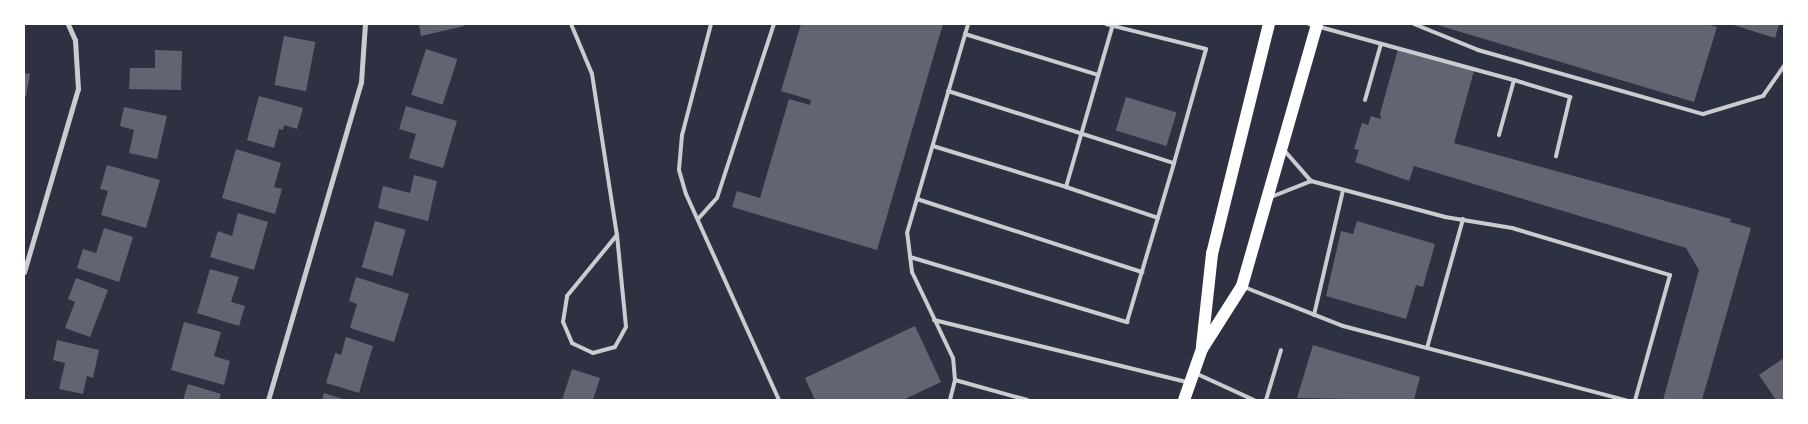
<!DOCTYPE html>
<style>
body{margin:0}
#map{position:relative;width:1808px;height:424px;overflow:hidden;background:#2d3142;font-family:"Roboto Condensed",sans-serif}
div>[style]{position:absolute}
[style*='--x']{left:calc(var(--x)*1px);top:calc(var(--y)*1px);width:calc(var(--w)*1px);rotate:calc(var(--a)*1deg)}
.building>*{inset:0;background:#626471;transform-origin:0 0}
.service>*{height:4px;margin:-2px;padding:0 2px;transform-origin:2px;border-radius:2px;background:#caccd0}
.minor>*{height:5px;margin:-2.5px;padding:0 2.5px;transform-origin:2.5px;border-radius:2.5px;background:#caccd0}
.primary>*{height:12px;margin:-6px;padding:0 6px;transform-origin:6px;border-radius:6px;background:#fff}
span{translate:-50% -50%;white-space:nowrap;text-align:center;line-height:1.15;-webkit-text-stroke:5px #fff;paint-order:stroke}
.frame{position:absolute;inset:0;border:25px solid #fff;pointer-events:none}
</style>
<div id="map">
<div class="building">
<div style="clip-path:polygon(419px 24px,463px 24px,464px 26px,421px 36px)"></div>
<div style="clip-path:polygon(801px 24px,943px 24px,877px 250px,732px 207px,737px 191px,760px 198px,789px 99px,810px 105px,811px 100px,781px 91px)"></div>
<div style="clip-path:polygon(1434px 24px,1706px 24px,1717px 27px,1694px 102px)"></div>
<div style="clip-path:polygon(1730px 24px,1779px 24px,1775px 38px)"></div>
<div style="left:284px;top:36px;width:32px;height:50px;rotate:11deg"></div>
<div style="left:426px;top:49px;width:33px;height:48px;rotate:18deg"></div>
<div style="clip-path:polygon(1398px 49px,1474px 71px,1454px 143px,1731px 219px,1730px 222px,1751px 228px,1702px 400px,1663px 400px,1699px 270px,1686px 248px,1414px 166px,1409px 181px,1355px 162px,1359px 150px,1354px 149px,1362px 123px,1368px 125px,1371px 116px,1381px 119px,1380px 114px)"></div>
<div style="clip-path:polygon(155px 50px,182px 51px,181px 90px,129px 89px,130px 68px,155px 68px)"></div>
<div style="clip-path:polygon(24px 73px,30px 74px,26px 96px,24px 96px)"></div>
<div style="clip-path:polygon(259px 96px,303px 108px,297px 129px,284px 125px,283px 130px,279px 129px,274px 148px,247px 140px)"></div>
<div style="left:1126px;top:97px;width:53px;height:35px;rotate:17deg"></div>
<div style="clip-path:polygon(406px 106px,457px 121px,443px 168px,409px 158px,416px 134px,399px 129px)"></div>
<div style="clip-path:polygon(124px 107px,167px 116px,157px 159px,129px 153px,134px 130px,120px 126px)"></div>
<div style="clip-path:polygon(236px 149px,281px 163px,274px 187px,282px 189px,275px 214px,222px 198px)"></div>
<div style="clip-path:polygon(107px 165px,160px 180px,146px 228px,101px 215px,108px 191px,100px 189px)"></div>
<div style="clip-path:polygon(414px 175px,437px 181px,428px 221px,378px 208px,383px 186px,410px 193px)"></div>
<div style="clip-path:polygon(238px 213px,268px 222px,254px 270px,210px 257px,218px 231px,232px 236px)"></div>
<div style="left:375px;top:221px;width:32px;height:48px;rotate:16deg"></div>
<div style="clip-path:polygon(1357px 221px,1435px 244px,1423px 287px,1416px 285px,1406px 319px,1326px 296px,1341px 231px,1353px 234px)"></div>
<div style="clip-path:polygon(104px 228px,133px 237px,119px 282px,77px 268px,83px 249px,96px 253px)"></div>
<div style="clip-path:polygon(210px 269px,239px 277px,231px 302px,245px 306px,239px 326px,197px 313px)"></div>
<div style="clip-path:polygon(356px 277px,409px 294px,394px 342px,350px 328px,357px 304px,349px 301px)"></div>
<div style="clip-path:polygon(76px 278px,108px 290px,90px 337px,65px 328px,75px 302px,68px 299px)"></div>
<div style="clip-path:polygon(184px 322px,221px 332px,214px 356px,230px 361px,224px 385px,171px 370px)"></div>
<div style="clip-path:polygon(915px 326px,941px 382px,903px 400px,815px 400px,805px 378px)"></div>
<div style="clip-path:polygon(346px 337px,373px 346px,359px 393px,326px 383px,335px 353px,341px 355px)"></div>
<div style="clip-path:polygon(57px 340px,99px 350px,93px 378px,87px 376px,83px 394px,59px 389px,65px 363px,53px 360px)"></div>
<div style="clip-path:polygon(1313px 345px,1420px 377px,1414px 400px,1297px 398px)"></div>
<div style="clip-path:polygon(1784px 358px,1784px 400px,1776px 400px,1759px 375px)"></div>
<div style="clip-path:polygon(572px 369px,600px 378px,593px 400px,562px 400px)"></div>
<div style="clip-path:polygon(188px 384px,221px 394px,219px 400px,183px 400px)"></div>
<div style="clip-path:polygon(324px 393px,346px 400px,322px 400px)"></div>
</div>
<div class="service">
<div style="--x:571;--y:24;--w:54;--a:67.2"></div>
<div style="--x:592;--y:74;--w:163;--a:81.2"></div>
<div style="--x:617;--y:235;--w:92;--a:84.4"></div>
<div style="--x:626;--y:327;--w:23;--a:119"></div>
<div style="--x:615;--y:347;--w:23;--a:165"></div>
<div style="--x:593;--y:353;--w:23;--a:-155"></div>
<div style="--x:572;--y:343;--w:23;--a:-113"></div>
<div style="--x:563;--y:322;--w:26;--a:-81"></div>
<div style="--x:567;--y:296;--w:79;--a:-50.7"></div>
<div style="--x:711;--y:24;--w:115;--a:104.6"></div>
<div style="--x:682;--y:135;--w:35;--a:95"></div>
<div style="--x:679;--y:170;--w:25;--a:74"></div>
<div style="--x:686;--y:194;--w:226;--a:65.7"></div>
<div style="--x:1309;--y:24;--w:213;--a:15.3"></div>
<div style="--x:1514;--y:80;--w:57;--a:105.3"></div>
<div style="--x:1414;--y:24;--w:69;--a:22.1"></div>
<div style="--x:1478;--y:50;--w:234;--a:15.9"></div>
<div style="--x:1703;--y:114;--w:63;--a:-16.7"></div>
<div style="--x:1763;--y:96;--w:37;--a:-55"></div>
<div style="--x:965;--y:34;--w:139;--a:17.1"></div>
<div style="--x:1514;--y:80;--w:59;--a:16.9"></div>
<div style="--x:1570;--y:97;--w:61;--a:103.3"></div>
<div style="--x:948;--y:91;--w:237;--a:17.7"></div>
<div style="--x:1174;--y:163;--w:118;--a:-74.3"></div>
<div style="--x:1206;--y:49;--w:103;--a:-166"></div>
<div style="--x:1365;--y:100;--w:58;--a:-74.1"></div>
<div style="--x:933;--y:146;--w:139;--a:17.1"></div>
<div style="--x:1066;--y:187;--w:170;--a:-73.9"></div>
<div style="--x:1283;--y:149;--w:43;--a:48.8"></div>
<div style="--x:1311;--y:181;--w:139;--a:15"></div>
<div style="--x:1445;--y:217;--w:68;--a:9.3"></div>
<div style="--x:1512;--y:228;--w:165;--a:16.6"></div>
<div style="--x:1670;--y:275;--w:130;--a:105.6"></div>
<div style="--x:1066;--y:187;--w:97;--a:18.6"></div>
<div style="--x:1271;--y:197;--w:43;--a:-21.8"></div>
<div style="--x:917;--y:199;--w:237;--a:18"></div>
<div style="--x:698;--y:219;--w:28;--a:-48"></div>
<div style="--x:717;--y:198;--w:183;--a:-71.9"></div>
<div style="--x:910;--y:257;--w:227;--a:16.7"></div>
<div style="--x:1127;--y:322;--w:166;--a:-73.5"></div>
<div style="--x:1244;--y:287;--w:106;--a:21.5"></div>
<div style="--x:1343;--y:326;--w:293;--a:14.7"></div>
<div style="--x:1314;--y:315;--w:128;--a:-76.9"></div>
<div style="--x:934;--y:320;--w:260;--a:13.8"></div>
<div style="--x:1427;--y:348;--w:134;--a:-74.4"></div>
<div style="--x:1195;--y:373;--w:65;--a:24.6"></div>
<div style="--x:955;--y:380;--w:75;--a:15.5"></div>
<div style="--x:950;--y:400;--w:21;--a:-76"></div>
<div style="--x:955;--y:380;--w:22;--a:-95"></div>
<div style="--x:953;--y:358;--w:95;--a:-115.5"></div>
<div style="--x:912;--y:272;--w:39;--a:-97"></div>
<div style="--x:907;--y:233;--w:218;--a:-73.7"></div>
<div style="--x:1266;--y:400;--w:52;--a:-73.3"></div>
</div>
<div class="minor">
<div style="--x:24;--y:272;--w:191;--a:-73.6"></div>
<div style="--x:78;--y:89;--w:49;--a:-93.5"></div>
<div style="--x:75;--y:40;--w:17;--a:-114"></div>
<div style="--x:268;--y:400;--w:331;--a:-73.7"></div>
<div style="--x:361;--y:82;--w:58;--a:-86.1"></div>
</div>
<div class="primary">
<div style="--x:1202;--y:346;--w:93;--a:-83.8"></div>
<div style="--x:1212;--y:254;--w:237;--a:-76.1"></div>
<div style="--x:1184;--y:400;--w:54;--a:-70.6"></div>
<div style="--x:1202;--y:349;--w:75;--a:-57.6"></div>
<div style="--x:1242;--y:286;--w:273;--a:-74"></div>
</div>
<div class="frame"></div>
</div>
